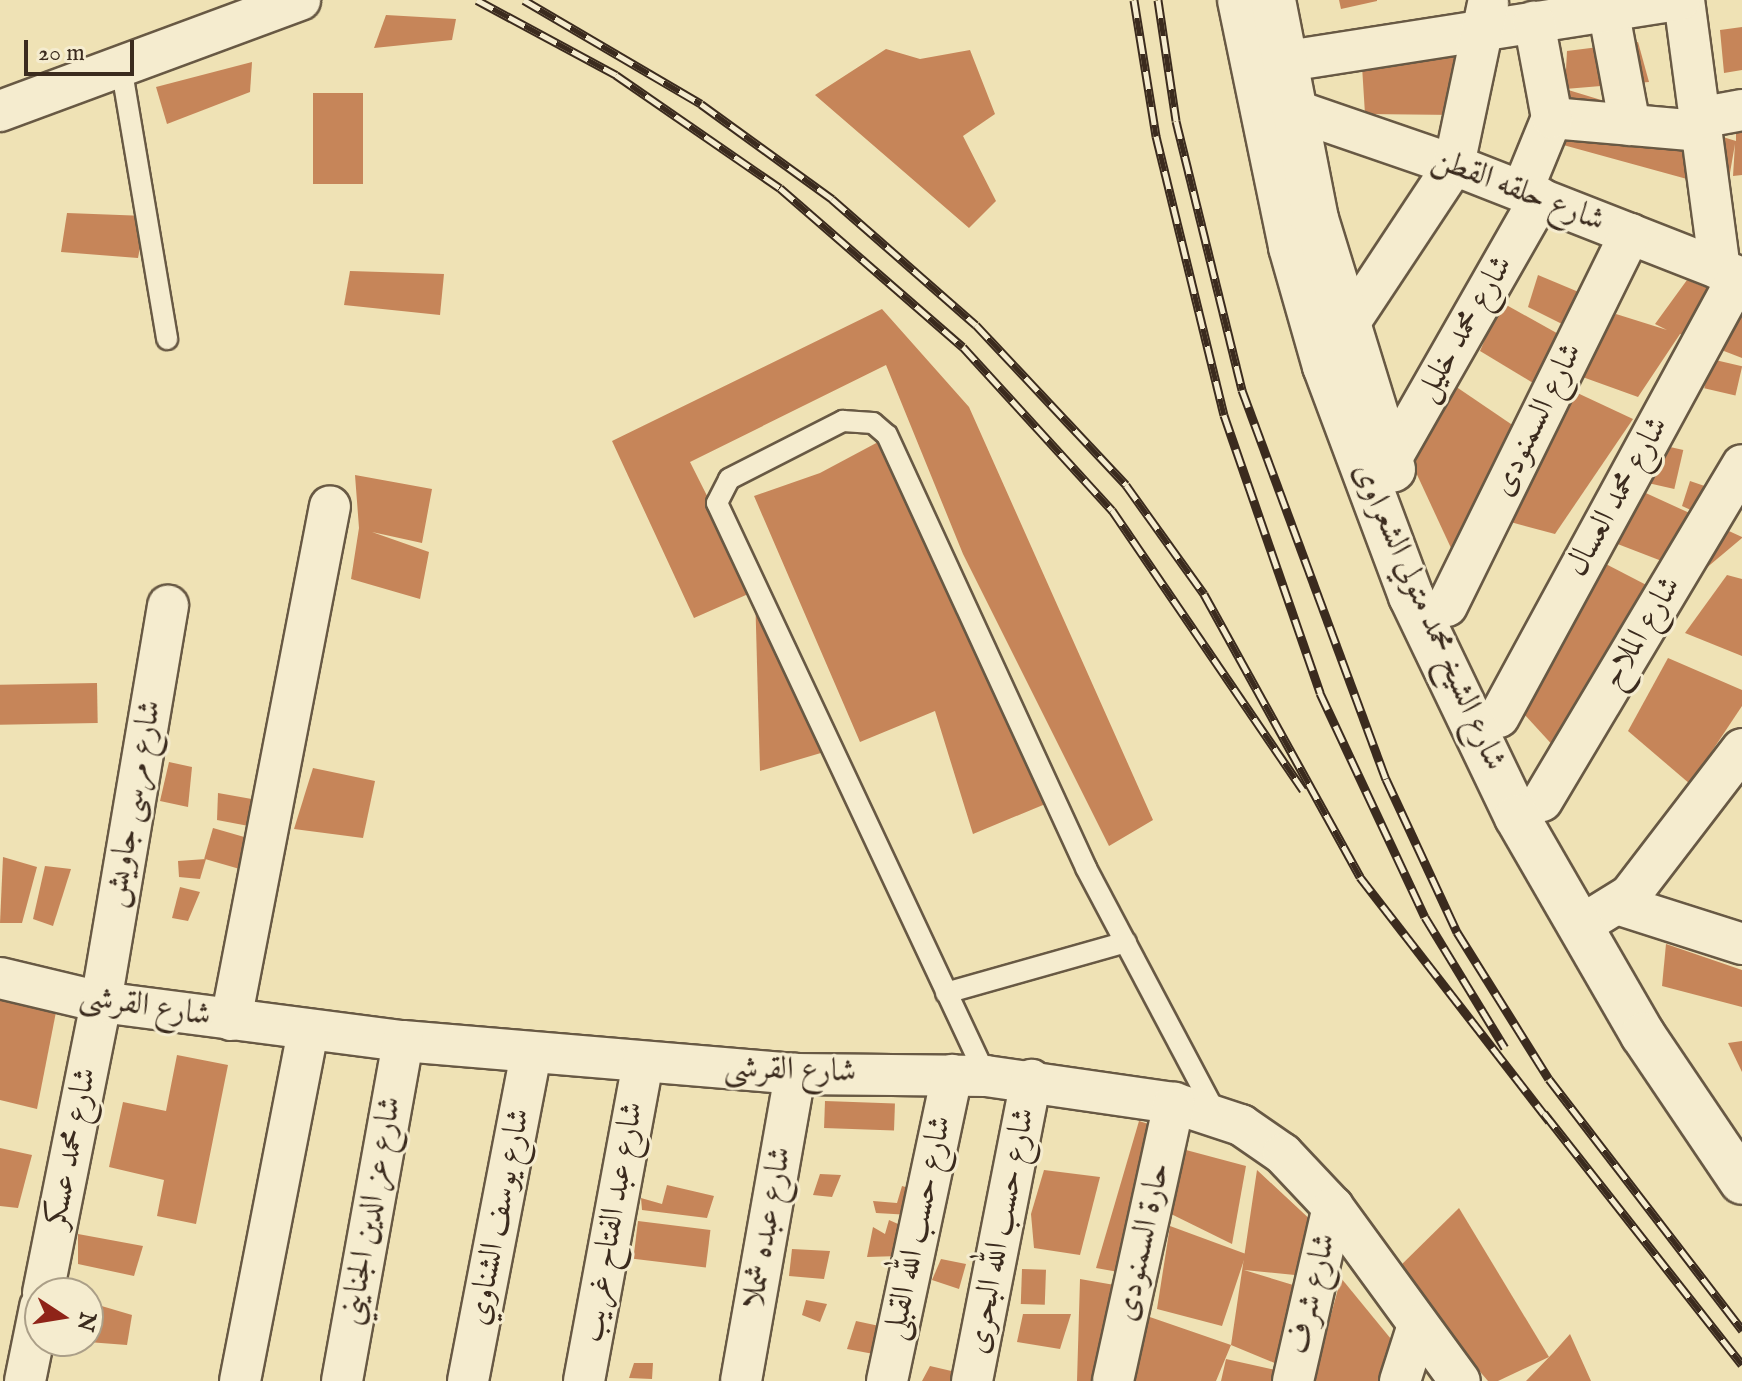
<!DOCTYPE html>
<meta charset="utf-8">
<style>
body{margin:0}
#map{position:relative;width:1742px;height:1381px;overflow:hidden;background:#efe2b5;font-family:"IM FELL English",Amiri,serif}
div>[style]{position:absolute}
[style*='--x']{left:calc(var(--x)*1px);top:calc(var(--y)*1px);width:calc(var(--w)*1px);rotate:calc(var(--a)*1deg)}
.building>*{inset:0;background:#c68559;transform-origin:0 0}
.roads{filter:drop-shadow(2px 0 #685944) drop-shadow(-2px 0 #685944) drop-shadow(0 2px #685944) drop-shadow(0 -2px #685944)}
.service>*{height:20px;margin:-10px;padding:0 10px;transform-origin:10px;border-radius:10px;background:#f5eccf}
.minor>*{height:40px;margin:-20px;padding:0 20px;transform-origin:20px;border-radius:20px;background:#f5eccf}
.tertiary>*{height:44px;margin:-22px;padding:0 22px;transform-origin:22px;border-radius:22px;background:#f5eccf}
.rail>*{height:9px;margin-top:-4.5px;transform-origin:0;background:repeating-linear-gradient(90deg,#f5eccf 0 18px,#3b2b1e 0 36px);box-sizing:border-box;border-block:2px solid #3b2b1e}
span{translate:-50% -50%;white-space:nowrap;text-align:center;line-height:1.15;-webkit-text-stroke:6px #f5eccf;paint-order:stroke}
.street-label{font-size:32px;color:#3b2b1e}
.north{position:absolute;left:24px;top:1277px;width:80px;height:80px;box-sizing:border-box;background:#f5eccf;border:2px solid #ab9f88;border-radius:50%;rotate:102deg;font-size:22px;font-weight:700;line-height:32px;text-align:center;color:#3b2b1e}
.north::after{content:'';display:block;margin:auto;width:28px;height:36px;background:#8f2418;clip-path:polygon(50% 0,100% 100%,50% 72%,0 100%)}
.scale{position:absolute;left:24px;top:40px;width:110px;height:36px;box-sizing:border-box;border:4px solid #3b2b1e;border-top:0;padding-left:10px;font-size:24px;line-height:28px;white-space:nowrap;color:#3b2b1e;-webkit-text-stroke:6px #f5eccf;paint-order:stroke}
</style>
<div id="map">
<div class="building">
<div style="clip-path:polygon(1339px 0,1377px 0,1377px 1px,1341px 9px)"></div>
<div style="clip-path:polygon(386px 15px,456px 19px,452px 40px,374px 48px)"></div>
<div style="clip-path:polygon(1742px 27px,1742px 70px,1724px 73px,1720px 30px)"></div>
<div style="clip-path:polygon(1638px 42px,1649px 82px,1565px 89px,1567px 51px)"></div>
<div style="clip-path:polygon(1464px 48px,1456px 115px,1365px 114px,1362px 66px)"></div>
<div style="clip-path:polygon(886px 49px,920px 59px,970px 50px,995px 114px,963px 136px,996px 201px,969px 228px,815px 95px)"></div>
<div style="clip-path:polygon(252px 62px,250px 92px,167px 124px,156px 87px)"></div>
<div style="clip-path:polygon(1565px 89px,1736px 141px,1736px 130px,1742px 129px,1742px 175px,1733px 176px,1735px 144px,1727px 190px,1556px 143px)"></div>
<div style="left:313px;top:93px;width:50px;height:91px"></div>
<div style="clip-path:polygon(67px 213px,146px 216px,138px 258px,61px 252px)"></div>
<div style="clip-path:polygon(350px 271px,444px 274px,440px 315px,344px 305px)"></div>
<div style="clip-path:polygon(1538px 275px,1581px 293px,1566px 326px,1528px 307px)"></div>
<div style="clip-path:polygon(1687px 280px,1742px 302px,1742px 358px,1680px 334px,1638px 397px,1577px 375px,1616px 314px,1667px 330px,1655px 324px)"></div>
<div style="clip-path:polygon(1501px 302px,1562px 336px,1538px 386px,1480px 351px)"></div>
<div style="clip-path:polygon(882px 309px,969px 407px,1153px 820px,1109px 846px,963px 554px,886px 365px,690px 462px,755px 591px,694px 618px,612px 441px)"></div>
<div style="left:1711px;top:359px;width:32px;height:30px;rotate:13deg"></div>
<div style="clip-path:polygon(1455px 386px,1530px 437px,1451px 548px,1413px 466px)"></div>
<div style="clip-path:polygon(1571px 390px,1633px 419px,1555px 534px,1503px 520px)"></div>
<div style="clip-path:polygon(880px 441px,1055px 800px,973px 834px,935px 711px,860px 742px,754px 496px,820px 473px)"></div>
<div style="left:1657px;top:444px;width:27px;height:40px;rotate:13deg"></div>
<div style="clip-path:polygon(355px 475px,432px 489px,422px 543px,372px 532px,429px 552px,420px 599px,351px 579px,359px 528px)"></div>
<div style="clip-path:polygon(1690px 481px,1728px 494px,1715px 521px,1682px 506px)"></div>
<div style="clip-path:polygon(1637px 489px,1742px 537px,1742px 538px,1698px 575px,1615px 543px)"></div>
<div style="clip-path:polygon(1602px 562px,1683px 604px,1579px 774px,1523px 713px)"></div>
<div style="clip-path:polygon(1727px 575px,1742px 579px,1742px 656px,1685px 633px)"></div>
<div style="clip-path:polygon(755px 591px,831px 750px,760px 771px)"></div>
<div style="clip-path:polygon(1668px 658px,1742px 690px,1742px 706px,1690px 784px,1628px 731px)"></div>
<div style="left:97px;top:683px;width:40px;height:98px;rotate:89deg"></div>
<div style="clip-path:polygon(169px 762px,192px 767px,188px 807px,160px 801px)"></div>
<div style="clip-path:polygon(313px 768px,375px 781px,363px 838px,294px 829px)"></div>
<div style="clip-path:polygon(218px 793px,257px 800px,254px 827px,217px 820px)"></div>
<div style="left:213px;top:828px;width:37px;height:32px;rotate:16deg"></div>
<div style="clip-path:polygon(3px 857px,37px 867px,22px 923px,0 923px)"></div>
<div style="clip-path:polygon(206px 859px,200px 879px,179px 877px,178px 861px)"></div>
<div style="clip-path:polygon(45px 866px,71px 869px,53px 926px,33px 919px)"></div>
<div style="clip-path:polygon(180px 887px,200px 892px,188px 921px,172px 918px)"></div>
<div style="clip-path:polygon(1666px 944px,1742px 970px,1742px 1007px,1662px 986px)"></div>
<div style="clip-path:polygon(0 997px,56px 1012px,37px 1109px,0 1100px)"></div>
<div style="clip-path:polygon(1742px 1041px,1742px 1072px,1728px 1043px)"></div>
<div style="clip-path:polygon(177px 1055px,228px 1065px,196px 1224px,157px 1216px,164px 1180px,109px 1167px,123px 1102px,166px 1111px)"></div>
<div style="left:825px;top:1101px;width:70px;height:27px;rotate:2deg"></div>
<div style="clip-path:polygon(1139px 1121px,1187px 1136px,1152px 1278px,1096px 1268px)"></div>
<div style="clip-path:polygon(0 1148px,32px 1155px,18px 1208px,0 1206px)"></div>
<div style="clip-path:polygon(1186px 1150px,1246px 1166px,1232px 1244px,1169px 1213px)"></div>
<div style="clip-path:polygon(1044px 1170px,1100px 1177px,1080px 1255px,1034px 1248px,1031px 1214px)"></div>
<div style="clip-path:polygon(1257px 1170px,1315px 1224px,1305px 1276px,1244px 1270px,1303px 1288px,1277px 1364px,1231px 1345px)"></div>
<div style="clip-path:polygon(820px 1174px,841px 1175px,832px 1197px,813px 1195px)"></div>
<div style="clip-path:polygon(667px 1185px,714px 1196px,707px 1218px,642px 1210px,641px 1198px,662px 1204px)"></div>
<div style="clip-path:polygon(902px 1186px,916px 1190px,911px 1215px,876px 1213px,873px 1201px,897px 1203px)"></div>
<div style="clip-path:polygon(1459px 1208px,1549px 1357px,1498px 1381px,1488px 1381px,1394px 1272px)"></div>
<div style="clip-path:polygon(889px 1220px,905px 1227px,899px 1256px,867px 1257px,873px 1227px,885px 1234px)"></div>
<div style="left:638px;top:1221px;width:73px;height:38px;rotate:7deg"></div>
<div style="clip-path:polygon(1170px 1226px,1246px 1254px,1222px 1326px,1157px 1309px)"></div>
<div style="clip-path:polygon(78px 1234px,143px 1246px,134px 1276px,78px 1264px)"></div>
<div style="clip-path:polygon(792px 1249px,830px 1251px,824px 1279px,789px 1276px)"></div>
<div style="clip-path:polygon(941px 1259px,966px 1264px,959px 1289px,932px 1280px)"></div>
<div style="left:1022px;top:1269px;width:24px;height:35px;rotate:2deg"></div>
<div style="clip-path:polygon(1341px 1278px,1400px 1350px,1389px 1381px,1313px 1381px)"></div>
<div style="clip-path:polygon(1080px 1279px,1149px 1291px,1144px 1315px,1231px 1345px,1216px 1381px,1077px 1381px)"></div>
<div style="clip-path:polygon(806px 1300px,827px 1304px,820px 1322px,802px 1315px)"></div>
<div style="clip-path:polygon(88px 1302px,132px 1315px,127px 1345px,88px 1342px)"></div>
<div style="clip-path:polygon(1023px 1314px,1071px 1314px,1060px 1349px,1017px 1342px)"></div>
<div style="clip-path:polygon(856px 1321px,884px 1327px,879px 1355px,847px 1349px)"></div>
<div style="clip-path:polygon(1570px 1334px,1591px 1381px,1526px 1381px,1553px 1353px)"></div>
<div style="clip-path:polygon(1226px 1359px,1284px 1372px,1282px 1381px,1221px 1381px)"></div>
<div style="clip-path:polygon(634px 1363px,653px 1363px,652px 1379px,629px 1378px)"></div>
<div style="clip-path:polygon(930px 1366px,960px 1373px,958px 1381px,922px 1381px)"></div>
</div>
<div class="roads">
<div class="service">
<div style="--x:121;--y:66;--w:277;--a:80.4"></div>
<div style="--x:946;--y:993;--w:187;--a:-15.8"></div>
<div style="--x:986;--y:1076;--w:633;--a:-115.15"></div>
<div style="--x:717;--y:503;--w:27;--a:-63"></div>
<div style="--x:729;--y:479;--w:128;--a:-27"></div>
<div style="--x:843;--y:421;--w:30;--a:4"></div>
<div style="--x:873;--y:423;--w:18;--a:41"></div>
<div style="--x:887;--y:435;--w:477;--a:65.3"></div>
<div style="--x:1086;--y:868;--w:282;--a:62.1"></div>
</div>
<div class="minor">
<div style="--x:1684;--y:0;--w:272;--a:82.4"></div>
<div style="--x:1608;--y:9;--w:118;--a:79.3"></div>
<div style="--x:1282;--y:62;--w:403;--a:-8.9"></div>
<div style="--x:1291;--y:109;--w:172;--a:19"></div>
<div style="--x:1454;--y:165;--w:309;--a:21.4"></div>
<div style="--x:0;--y:111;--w:320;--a:-20.3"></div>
<div style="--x:1552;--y:118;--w:150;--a:5"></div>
<div style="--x:1699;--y:118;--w:44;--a:-10.5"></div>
<div style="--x:1522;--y:191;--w:79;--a:-67.7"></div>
<div style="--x:1552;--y:118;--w:98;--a:-100.6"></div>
<div style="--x:1346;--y:328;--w:196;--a:-56.5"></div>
<div style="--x:1454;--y:165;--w:165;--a:-78.1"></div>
<div style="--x:1390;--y:461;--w:303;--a:-60.3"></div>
<div style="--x:1447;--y:606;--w:415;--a:-63.8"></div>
<div style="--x:1499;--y:717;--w:501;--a:-61.49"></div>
<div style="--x:1542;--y:801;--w:391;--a:-59.2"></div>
<div style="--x:1620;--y:905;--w:128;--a:17.7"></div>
<div style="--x:1580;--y:926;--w:59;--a:-31.8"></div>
<div style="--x:1630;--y:895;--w:184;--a:-52.5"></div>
<div style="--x:0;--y:978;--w:104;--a:13.4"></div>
<div style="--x:101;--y:1002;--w:305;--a:7.4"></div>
<div style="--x:403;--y:1041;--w:393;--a:4.8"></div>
<div style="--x:795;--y:1074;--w:191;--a:0.6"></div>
<div style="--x:986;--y:1076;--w:190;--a:8.2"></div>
<div style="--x:1174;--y:1103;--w:71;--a:18.2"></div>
<div style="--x:1241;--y:1125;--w:51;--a:34.6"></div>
<div style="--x:1283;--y:1154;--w:73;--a:46.7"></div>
<div style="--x:1333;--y:1207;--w:215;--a:53.9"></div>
<div style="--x:231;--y:1020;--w:523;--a:-79.1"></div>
<div style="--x:43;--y:1293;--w:297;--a:-78.7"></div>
<div style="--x:101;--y:1002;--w:402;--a:-80.4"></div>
<div style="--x:25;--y:1381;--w:76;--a:-78.5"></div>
<div style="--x:240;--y:1381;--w:358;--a:-79"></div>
<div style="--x:342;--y:1381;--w:345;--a:-79.8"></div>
<div style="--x:468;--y:1381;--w:334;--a:-79.1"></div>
<div style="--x:584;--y:1381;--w:323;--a:-79.5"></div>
<div style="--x:741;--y:1381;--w:312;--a:-80"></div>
<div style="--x:887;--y:1381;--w:313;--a:-78"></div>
<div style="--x:972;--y:1381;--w:307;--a:-78.9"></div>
<div style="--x:1113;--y:1381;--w:285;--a:-77.6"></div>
<div style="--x:1293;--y:1381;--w:179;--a:-77.1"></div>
<div style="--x:1400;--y:1381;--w:59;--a:-72.2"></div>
</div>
<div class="tertiary">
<div style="--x:1240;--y:0;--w:252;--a:78.3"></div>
<div style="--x:1291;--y:247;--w:124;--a:74.1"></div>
<div style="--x:1325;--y:366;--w:246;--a:69.5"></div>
<div style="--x:1411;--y:596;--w:245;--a:64.4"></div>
<div style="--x:1517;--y:817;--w:252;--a:60"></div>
<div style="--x:1643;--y:1035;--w:177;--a:56"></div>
<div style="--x:1273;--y:0;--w:223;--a:78.9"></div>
<div style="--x:1316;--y:219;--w:262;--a:72.9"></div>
</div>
</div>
<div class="rail">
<div style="--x:477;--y:0;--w:158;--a:28.3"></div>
<div style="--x:616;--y:75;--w:199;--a:34.6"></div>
<div style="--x:780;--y:188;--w:242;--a:41"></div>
<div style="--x:963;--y:347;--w:221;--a:47.6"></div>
<div style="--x:1112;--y:510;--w:339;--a:55.7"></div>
<div style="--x:524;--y:0;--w:205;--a:30.4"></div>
<div style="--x:701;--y:104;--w:162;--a:35.9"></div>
<div style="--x:832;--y:199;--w:191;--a:41.2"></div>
<div style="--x:976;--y:325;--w:219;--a:46.8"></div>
<div style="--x:1126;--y:485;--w:134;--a:54.4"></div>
<div style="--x:1204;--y:594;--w:323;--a:61.1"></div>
<div style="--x:1360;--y:877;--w:309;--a:52.2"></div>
<div style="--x:1134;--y:0;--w:138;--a:80.8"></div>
<div style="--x:1156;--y:136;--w:287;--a:76.3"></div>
<div style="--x:1224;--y:415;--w:294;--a:70.9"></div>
<div style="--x:1320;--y:693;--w:247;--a:64.9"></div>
<div style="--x:1425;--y:917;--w:153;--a:58.6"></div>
<div style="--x:1158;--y:0;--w:122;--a:81.5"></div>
<div style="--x:1176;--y:121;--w:277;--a:76.2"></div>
<div style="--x:1242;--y:390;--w:415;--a:69.7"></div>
<div style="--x:1386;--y:779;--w:169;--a:65.1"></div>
<div style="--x:1457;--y:932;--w:173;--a:58"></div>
<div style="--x:1549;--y:1079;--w:317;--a:52.4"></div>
<div style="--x:1544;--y:1113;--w:320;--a:51.8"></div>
</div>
<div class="street-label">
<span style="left:1518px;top:191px;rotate:21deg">شارع حلقه القطن</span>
<span style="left:1465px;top:329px;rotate:-60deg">شارع محمد خليل</span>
<span style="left:1538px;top:420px;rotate:-64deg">شارع السمنودى</span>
<span style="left:1618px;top:497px;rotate:-61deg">شارع محمد العسال</span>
<span style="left:1428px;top:617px;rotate:66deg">شارع الشيخ محمد متولي الشعراوى</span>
<span style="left:1642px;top:633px;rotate:-59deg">شارع الملاح</span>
<span style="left:134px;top:804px;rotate:-80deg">شارع مرسى جاويش</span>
<span style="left:145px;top:1007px;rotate:9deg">شارع القرشى</span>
<span style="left:790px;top:1071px;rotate:2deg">شارع القرشى</span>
<span style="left:72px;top:1148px;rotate:-79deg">شارع محمد عسكر</span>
<span style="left:372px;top:1211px;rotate:-80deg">شارع عز الدين الجنايني</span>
<span style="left:500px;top:1217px;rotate:-79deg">شارع يوسف الشناوي</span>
<span style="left:613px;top:1222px;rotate:-80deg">شارع عبد الفتاح غريب</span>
<span style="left:768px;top:1228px;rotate:-80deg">شارع عبده شملا</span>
<span style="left:919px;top:1228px;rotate:-78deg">شارع حسب الله القبلى</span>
<span style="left:1002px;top:1231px;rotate:-79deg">شارع حسب الله البحرى</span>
<span style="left:1144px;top:1242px;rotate:-78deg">حارة السمنودى</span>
<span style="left:1313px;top:1294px;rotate:-77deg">شارع شرف</span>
</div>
<div class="north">N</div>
<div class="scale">20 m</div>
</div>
